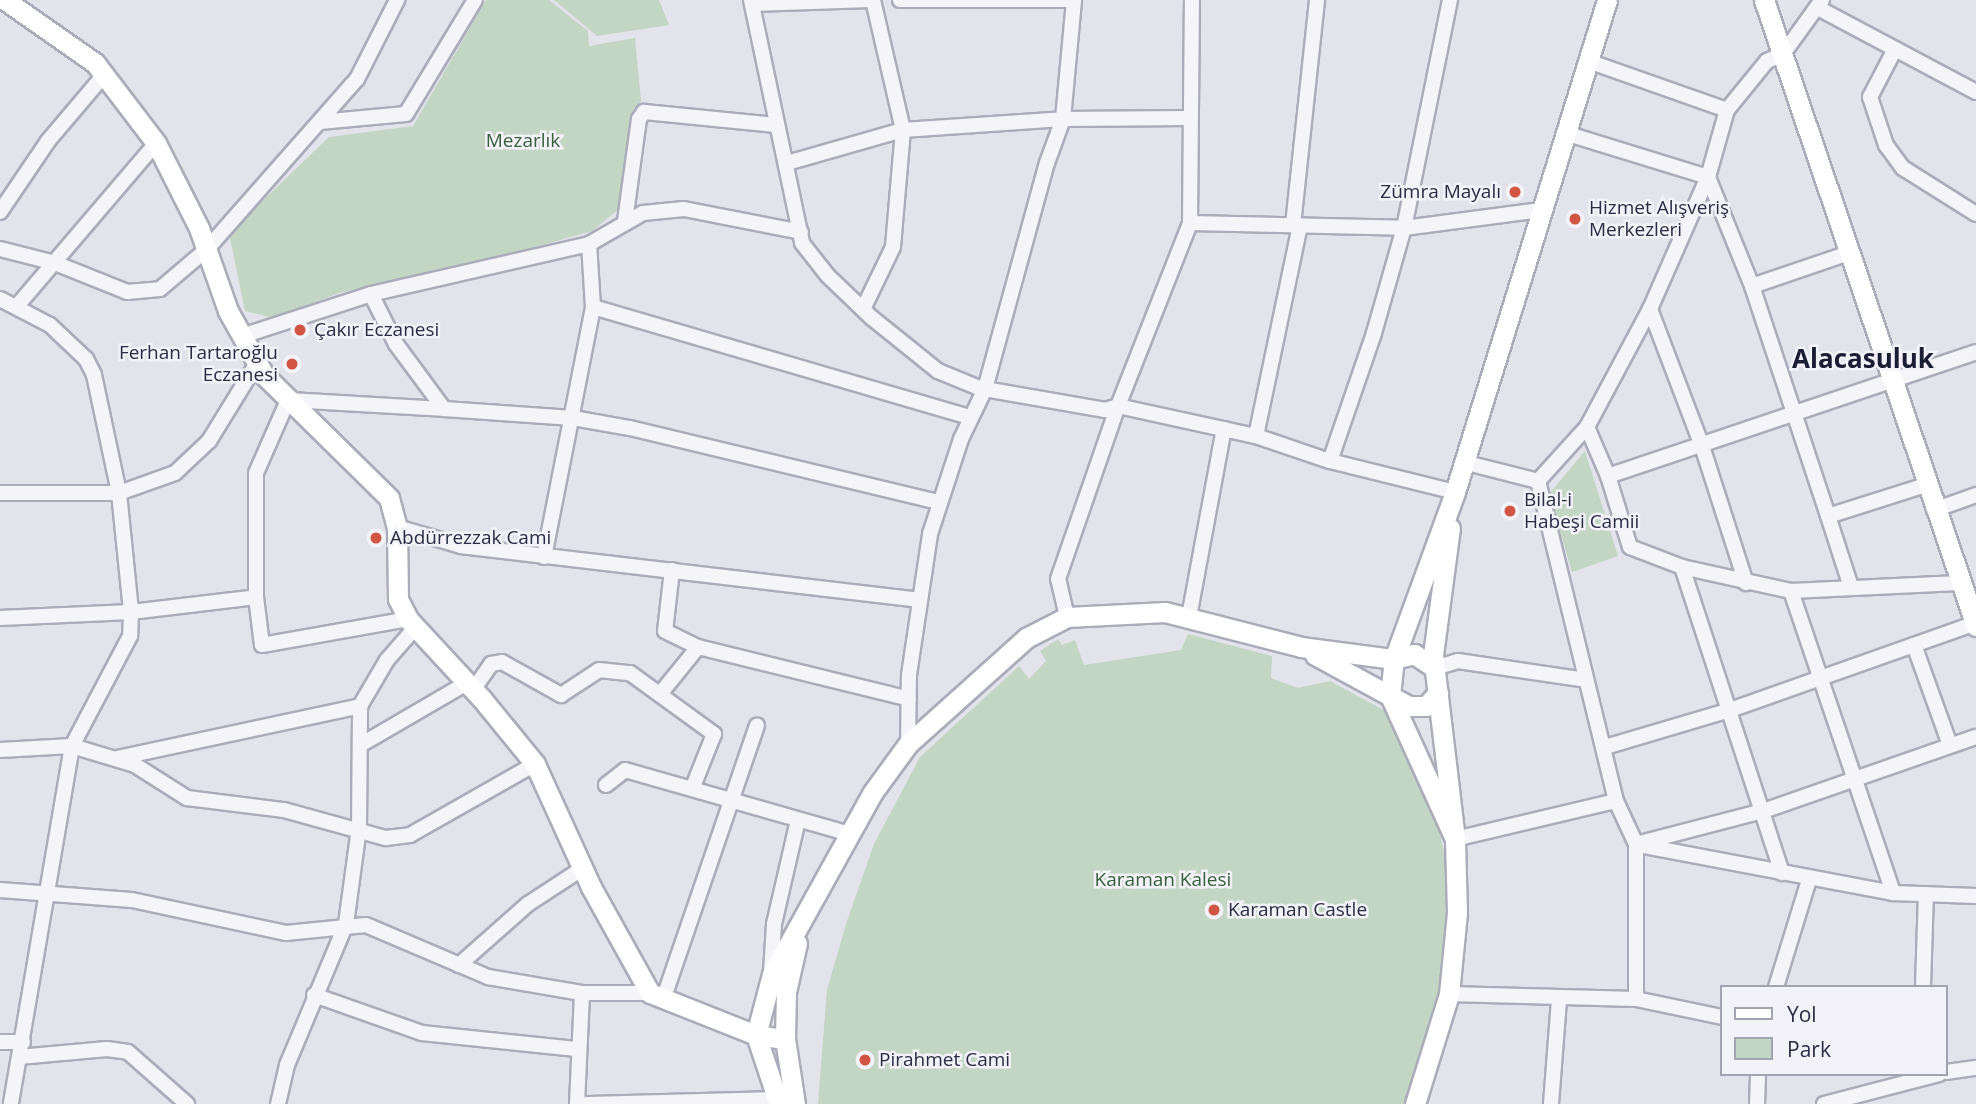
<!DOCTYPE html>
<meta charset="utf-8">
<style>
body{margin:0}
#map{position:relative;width:1976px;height:1104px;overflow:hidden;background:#e2e3eb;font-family:"Open Sans",sans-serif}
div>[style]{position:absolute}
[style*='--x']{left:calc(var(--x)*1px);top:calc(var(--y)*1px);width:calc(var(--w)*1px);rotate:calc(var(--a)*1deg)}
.green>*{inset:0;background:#c3d5c3}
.roads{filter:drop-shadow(2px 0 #aaacb9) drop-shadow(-2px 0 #aaacb9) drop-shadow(0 2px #aaacb9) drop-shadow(0 -2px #aaacb9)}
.street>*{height:14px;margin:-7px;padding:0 7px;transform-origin:7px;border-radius:7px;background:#f5f5f9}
.secondary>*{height:19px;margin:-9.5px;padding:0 9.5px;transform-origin:9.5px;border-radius:9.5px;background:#fff}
.dots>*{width:19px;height:19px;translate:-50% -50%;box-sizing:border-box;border:4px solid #f2f2f8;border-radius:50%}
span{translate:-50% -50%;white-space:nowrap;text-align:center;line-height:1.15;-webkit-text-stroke:5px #f2f2f8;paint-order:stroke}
.park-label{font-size:19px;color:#365f3a}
.poi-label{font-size:19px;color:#292c43}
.right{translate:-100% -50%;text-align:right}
.left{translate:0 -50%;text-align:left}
.district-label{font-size:26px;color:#1b1d34;font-weight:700}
.legend{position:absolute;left:1720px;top:985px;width:228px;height:91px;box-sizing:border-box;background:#f2f2f8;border:2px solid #a2a3b0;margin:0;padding:9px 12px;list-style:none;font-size:21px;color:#292c43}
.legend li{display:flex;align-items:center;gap:14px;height:35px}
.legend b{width:35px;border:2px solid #a2a3b0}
</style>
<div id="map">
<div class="green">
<div style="clip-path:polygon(486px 0,549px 0,588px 31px,589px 46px,635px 38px,641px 101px,631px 112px,619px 209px,592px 231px,517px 252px,339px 293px,273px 318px,245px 311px,229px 233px,329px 137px,413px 126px)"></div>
<div style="clip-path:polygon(554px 0,659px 0,669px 25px,597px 36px)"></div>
<div style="clip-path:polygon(1585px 451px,1618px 556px,1572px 572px,1549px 494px)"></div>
<div style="clip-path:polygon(1188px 634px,1272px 656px,1271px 678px,1298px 688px,1330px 681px,1391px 714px,1430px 794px,1447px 863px,1444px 978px,1407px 1104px,818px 1104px,827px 990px,847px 921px,874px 844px,920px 757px,1019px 666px,1029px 679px,1046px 661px,1040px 651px,1058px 639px,1062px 645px,1075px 640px,1084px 665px,1181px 650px)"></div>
</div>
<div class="roads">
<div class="street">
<div style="--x:751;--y:0;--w:248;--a:78.1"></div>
<div style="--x:802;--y:243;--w:42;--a:51.8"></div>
<div style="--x:828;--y:276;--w:61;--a:43.7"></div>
<div style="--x:872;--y:318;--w:85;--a:38.8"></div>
<div style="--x:938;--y:371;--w:44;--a:22.5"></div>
<div style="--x:979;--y:388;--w:128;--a:9.9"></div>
<div style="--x:1105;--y:410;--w:14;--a:-17"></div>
<div style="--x:1118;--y:406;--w:141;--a:12.3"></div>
<div style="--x:1256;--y:436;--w:78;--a:18.7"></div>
<div style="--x:1330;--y:461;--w:129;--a:13.9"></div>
<div style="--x:873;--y:0;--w:133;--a:77"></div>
<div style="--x:903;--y:130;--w:160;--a:-3.9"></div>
<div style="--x:1063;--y:119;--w:126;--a:-0.5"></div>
<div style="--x:900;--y:0;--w:174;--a:0"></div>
<div style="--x:752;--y:4;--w:119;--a:-1.9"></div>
<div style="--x:1818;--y:8;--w:179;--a:28"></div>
<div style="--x:1895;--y:49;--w:54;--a:117.5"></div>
<div style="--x:1870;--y:97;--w:51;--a:71.6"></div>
<div style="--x:1886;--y:145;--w:29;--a:54"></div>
<div style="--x:1903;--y:168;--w:86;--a:32.2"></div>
<div style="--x:1588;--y:61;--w:147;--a:19.4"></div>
<div style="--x:320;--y:122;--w:86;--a:-5.3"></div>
<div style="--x:406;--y:114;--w:133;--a:-58.8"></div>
<div style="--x:1565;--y:133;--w:150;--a:17.1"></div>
<div style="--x:1708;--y:177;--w:118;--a:68"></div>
<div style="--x:1752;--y:286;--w:242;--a:71.7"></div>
<div style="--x:787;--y:163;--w:121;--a:-15.9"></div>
<div style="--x:903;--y:130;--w:117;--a:94.9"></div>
<div style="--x:893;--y:247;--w:69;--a:115.8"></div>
<div style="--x:0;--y:212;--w:86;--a:-55.9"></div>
<div style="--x:48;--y:141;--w:87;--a:-49.7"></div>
<div style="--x:625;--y:221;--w:103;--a:-82.2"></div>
<div style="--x:639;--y:119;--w:9;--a:-54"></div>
<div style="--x:644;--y:112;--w:133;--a:5.6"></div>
<div style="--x:1190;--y:223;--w:214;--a:1.3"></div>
<div style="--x:1404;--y:228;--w:138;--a:-7.5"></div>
<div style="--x:1293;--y:225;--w:226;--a:-83.9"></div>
<div style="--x:0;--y:249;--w:57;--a:14.3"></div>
<div style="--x:55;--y:263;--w:78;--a:21.9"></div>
<div style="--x:127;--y:292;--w:33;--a:-5"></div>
<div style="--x:160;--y:289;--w:62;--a:-40.4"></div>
<div style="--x:207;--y:249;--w:227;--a:-48.6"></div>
<div style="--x:357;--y:79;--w:89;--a:-63.1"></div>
<div style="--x:1752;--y:286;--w:102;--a:-18.8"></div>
<div style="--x:371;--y:294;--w:56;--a:63.4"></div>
<div style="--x:396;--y:344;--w:81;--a:53.6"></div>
<div style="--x:444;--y:409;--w:129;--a:4"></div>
<div style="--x:573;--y:418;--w:58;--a:10"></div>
<div style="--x:630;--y:428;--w:318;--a:13.5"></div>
<div style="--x:0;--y:299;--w:56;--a:27.5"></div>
<div style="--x:50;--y:325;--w:50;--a:43.4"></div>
<div style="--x:86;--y:359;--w:18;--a:63"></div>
<div style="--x:94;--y:375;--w:121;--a:78"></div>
<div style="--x:119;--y:493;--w:120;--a:84.2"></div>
<div style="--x:131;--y:612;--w:24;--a:92"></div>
<div style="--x:130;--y:636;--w:124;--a:117.8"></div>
<div style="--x:72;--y:746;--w:363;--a:99.7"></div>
<div style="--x:17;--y:306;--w:214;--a:-49.5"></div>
<div style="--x:593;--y:307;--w:393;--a:16.3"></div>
<div style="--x:1650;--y:309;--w:147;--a:69.2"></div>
<div style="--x:1702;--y:446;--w:144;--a:72.2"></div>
<div style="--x:242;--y:336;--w:136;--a:-18"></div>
<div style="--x:371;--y:294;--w:224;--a:-12.9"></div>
<div style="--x:589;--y:244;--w:62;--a:-29.9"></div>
<div style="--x:643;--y:213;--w:41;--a:-5.6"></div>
<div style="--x:684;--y:209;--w:119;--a:11.1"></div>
<div style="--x:1587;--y:427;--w:53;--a:66.8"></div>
<div style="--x:1608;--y:476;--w:74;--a:72.8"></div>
<div style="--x:1630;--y:547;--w:56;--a:21"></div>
<div style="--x:1682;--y:567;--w:112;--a:12.4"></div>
<div style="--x:1791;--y:591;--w:168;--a:-2.7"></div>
<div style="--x:1256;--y:436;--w:215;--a:-78.2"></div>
<div style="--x:1330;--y:461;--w:135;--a:-71"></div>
<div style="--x:1374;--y:333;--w:109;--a:-74.1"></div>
<div style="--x:1404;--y:228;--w:233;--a:-78.6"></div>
<div style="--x:1463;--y:462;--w:77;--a:14.2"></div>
<div style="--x:1538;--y:481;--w:329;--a:76.3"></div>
<div style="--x:1616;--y:801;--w:47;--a:65.1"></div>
<div style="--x:1636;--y:844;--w:155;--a:90"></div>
<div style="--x:1608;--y:476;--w:388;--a:-18.6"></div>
<div style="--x:1538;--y:481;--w:73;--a:-47.8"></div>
<div style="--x:1587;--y:427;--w:134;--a:-61.9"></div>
<div style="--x:1650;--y:309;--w:144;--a:-66.3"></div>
<div style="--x:1708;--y:177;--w:70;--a:-74.2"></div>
<div style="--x:1727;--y:110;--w:63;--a:-50.8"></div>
<div style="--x:1767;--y:61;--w:17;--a:-24"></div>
<div style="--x:1783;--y:54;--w:67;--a:-54.2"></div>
<div style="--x:0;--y:493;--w:119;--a:0"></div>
<div style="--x:119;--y:493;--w:59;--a:-19.7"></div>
<div style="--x:175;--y:473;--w:47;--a:-43.3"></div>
<div style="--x:209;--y:441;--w:92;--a:-58.4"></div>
<div style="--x:1934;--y:510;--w:45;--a:-19.7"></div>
<div style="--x:397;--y:527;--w:67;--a:16.5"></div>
<div style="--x:461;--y:546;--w:462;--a:6.7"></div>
<div style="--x:544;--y:557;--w:255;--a:-78.9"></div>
<div style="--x:593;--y:307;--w:63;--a:-93.6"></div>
<div style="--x:1682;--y:567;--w:322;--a:71.9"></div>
<div style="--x:672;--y:570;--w:61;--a:96.5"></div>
<div style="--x:665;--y:631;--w:37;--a:26"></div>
<div style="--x:1851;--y:587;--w:75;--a:-107.9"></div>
<div style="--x:1828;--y:516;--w:103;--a:-17.6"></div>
<div style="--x:1791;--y:591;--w:319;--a:71.3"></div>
<div style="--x:256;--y:597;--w:124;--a:-90"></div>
<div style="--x:256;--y:473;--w:80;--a:-66.3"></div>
<div style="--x:288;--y:400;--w:156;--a:3.3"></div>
<div style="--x:1067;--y:617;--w:39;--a:-103"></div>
<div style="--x:1058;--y:579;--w:183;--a:-70.9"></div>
<div style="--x:1118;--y:406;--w:197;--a:-68.5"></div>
<div style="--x:1190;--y:223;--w:223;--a:-89.5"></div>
<div style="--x:1189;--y:617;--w:191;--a:-79.5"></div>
<div style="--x:0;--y:618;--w:131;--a:-2.6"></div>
<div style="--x:131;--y:612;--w:126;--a:-6.8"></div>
<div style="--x:256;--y:597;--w:48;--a:82.9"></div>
<div style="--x:262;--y:645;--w:148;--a:-10.1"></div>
<div style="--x:1914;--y:645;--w:106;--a:70.2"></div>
<div style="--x:1435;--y:668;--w:24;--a:-17"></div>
<div style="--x:1458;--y:661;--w:129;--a:8.4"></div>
<div style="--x:473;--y:690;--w:32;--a:-55"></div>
<div style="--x:491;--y:664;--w:11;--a:-10"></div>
<div style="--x:502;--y:662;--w:68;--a:29.2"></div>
<div style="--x:561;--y:695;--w:45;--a:-33.3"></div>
<div style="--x:599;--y:670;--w:31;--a:6"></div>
<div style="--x:630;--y:673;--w:104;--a:36"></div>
<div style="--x:714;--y:734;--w:59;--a:111.8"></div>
<div style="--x:660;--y:694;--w:60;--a:-51"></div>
<div style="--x:698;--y:647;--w:217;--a:13.8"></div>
<div style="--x:362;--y:744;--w:121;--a:-30.2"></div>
<div style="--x:908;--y:744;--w:69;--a:-89.2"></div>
<div style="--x:909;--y:675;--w:143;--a:-81.5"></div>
<div style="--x:930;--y:534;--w:100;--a:-71.9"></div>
<div style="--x:961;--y:439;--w:55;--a:-64.4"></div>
<div style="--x:985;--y:389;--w:234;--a:-74.7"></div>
<div style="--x:1047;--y:163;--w:47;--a:-70"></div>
<div style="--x:1063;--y:119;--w:120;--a:-84.7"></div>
<div style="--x:1605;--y:747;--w:130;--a:-16.5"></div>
<div style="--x:1730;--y:710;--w:261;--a:-19.5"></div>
<div style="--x:0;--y:750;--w:72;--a:-3.2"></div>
<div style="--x:72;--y:746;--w:66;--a:16.8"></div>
<div style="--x:135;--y:765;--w:62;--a:32.4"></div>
<div style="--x:187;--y:798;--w:98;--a:7.1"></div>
<div style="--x:284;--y:810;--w:106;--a:15.4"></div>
<div style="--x:386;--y:838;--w:24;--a:-7"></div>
<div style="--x:410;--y:835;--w:144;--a:-29.6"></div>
<div style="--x:118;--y:758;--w:248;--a:-12.1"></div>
<div style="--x:606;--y:785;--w:24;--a:-38"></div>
<div style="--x:625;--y:770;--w:233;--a:15.9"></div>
<div style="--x:1455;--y:839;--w:165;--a:-13.3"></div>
<div style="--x:1636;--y:844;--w:131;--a:-14.6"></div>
<div style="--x:1763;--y:811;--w:225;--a:-19.2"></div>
<div style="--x:1639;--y:845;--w:258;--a:10.7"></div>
<div style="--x:1893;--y:893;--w:83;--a:2.1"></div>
<div style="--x:0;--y:890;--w:132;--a:4.3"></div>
<div style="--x:132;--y:900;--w:157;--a:12.1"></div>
<div style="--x:286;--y:933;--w:80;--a:-5.7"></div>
<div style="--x:366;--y:925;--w:133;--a:23.1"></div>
<div style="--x:488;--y:977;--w:95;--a:9.7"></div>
<div style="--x:582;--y:993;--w:68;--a:0"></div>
<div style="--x:459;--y:965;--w:92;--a:-41.5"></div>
<div style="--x:528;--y:904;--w:66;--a:-33.2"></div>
<div style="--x:771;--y:972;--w:48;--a:-86.4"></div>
<div style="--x:774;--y:924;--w:107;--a:-77"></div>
<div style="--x:1776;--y:987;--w:112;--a:-72.9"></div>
<div style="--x:1923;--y:987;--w:93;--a:-88.2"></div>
<div style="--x:1449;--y:994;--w:187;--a:1.5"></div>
<div style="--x:1636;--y:999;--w:88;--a:11.8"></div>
<div style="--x:314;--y:995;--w:114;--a:19.4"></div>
<div style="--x:422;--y:1033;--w:155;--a:5.9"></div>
<div style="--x:664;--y:997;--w:287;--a:-71.1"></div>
<div style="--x:0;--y:1042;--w:23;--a:0"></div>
<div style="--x:19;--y:1057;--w:88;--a:-5.2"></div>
<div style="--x:107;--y:1049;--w:21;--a:8"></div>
<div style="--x:128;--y:1052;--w:79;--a:41.4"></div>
<div style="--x:1946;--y:1072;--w:30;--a:-8"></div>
<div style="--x:278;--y:1104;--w:40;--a:-77"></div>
<div style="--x:287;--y:1065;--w:153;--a:-67.3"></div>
<div style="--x:346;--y:924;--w:97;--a:-82.3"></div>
<div style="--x:359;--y:828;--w:122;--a:-89.5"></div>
<div style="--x:360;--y:706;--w:53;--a:-59.6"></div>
<div style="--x:387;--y:660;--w:41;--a:-48.9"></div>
<div style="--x:577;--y:1104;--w:111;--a:-87.4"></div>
<div style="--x:586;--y:1104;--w:194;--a:-1.5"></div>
<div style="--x:1551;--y:1104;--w:103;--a:-85.6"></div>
<div style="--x:1757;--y:1104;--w:30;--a:-88"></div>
<div style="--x:1824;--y:1104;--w:119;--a:-14.6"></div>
</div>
<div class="secondary">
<div style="--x:5;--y:0;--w:110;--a:35"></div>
<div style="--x:95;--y:63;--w:101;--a:52.7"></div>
<div style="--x:156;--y:143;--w:95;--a:63.2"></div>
<div style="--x:199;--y:228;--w:88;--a:70.7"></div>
<div style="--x:228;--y:311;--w:73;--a:60.6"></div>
<div style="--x:264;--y:375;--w:175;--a:44.5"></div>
<div style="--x:389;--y:498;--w:30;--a:75"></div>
<div style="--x:397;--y:527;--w:72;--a:89.2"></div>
<div style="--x:398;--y:599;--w:22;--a:63"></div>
<div style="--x:408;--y:619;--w:109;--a:47.2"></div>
<div style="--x:482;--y:699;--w:84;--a:50.8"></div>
<div style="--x:535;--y:764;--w:135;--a:65.5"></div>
<div style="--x:591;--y:887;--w:121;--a:60.9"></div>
<div style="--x:650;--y:993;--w:114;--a:21.6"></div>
<div style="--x:756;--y:1035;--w:29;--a:8"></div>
<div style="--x:1764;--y:0;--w:661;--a:71.29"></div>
<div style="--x:1315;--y:655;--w:107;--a:28.5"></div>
<div style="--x:1409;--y:706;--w:17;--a:0"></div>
<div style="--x:1426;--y:706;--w:18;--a:-47"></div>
<div style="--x:1455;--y:839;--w:157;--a:-114.4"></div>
<div style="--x:1390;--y:696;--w:37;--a:-84"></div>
<div style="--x:1394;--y:659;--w:178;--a:-69.9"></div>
<div style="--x:1455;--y:492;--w:515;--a:-72.83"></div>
<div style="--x:779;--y:1104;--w:73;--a:-108.4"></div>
<div style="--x:756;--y:1035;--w:63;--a:-75.3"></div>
<div style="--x:772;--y:974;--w:208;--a:-61"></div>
<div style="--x:873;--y:792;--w:59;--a:-53.9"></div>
<div style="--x:908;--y:744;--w:159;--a:-41.9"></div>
<div style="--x:1026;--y:638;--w:46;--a:-27.1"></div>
<div style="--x:1067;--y:617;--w:98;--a:-2.9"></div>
<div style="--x:1165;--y:612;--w:140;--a:14.4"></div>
<div style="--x:1301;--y:647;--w:94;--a:7.4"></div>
<div style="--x:1394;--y:659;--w:21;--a:-14"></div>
<div style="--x:1414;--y:654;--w:25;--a:34"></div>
<div style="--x:795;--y:1104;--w:66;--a:-98.7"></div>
<div style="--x:785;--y:1039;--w:47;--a:-88.8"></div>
<div style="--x:786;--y:992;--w:50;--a:-77.3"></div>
<div style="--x:1415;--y:1104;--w:115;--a:-72.8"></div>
<div style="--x:1449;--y:994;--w:82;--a:-84.4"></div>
<div style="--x:1457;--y:912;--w:73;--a:-91.6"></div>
<div style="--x:1455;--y:839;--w:185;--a:-96.8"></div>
<div style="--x:1433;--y:655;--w:128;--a:-82.4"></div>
</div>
</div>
<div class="dots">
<div style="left:1515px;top:192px;background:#d25544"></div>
<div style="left:1575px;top:219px;background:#d25544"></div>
<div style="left:300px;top:330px;background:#d25544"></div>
<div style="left:292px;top:364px;background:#d25544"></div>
<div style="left:1510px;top:511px;background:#d25544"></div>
<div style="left:376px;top:538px;background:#d25544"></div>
<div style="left:1214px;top:910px;background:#d25544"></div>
<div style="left:865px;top:1060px;background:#d25544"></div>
</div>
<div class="park-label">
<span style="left:523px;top:141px">Mezarlık</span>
<span style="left:1163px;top:880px">Karaman Kalesi</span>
</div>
<div class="poi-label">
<span class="right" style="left:1501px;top:192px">Zümra Mayalı</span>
<span class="left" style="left:1589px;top:219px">Hizmet Alışveriş<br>Merkezleri</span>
<span class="left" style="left:314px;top:330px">Çakır Eczanesi</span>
<span class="right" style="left:278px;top:364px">Ferhan Tartaroğlu<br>Eczanesi</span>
<span class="left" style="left:1524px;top:511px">Bilal-i<br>Habeşi Camii</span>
<span class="left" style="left:390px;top:538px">Abdürrezzak Cami</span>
<span class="left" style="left:1228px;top:910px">Karaman Castle</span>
<span class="left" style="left:879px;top:1060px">Pirahmet Cami</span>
</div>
<div class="district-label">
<span style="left:1863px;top:359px">Alacasuluk</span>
</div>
<ul class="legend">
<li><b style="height:9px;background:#fff"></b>Yol</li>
<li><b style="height:19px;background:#c3d5c3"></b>Park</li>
</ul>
</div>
